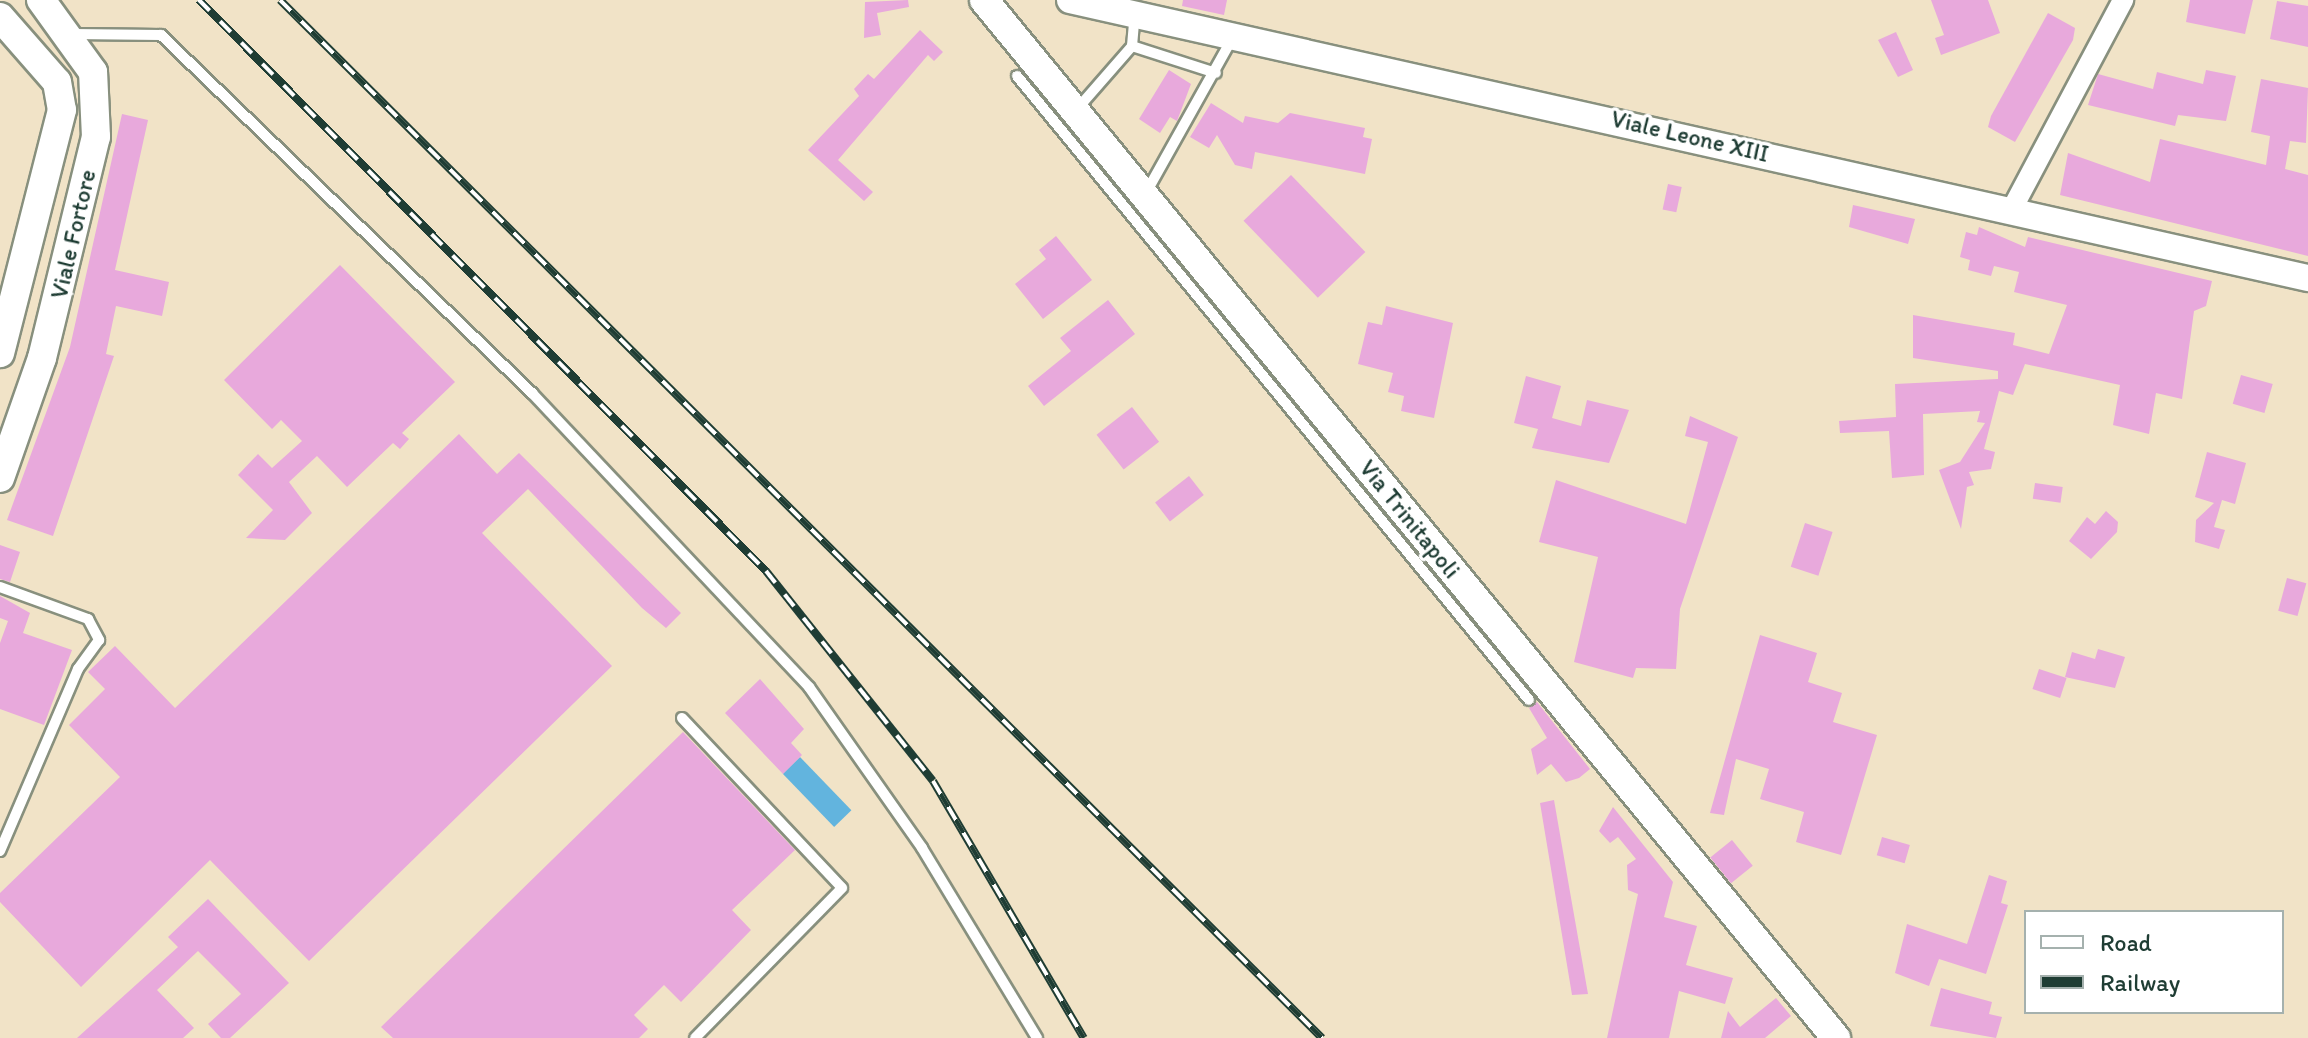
<!DOCTYPE html>
<style>
body{margin:0}
#map{position:relative;width:2308px;height:1038px;overflow:hidden;background:#f1e3c7;font-family:Itim,sans-serif}
div>[style]{position:absolute}
[style*='--x']{left:calc(var(--x)*1px);top:calc(var(--y)*1px);width:calc(var(--w)*1px);rotate:calc(var(--a)*1deg)}
.water>*{inset:0;background:#62b4de;transform-origin:0 0}
.building>*{inset:0;background:#e8a9dc;transform-origin:0 0}
.roads{filter:drop-shadow(2px 0 #88907e) drop-shadow(-2px 0 #88907e) drop-shadow(0 2px #88907e) drop-shadow(0 -2px #88907e)}
.service>*{height:10px;margin:-5px;padding:0 5px;transform-origin:5px;border-radius:5px;background:#fff}
.minor>*{height:20px;margin:-10px;padding:0 10px;transform-origin:10px;border-radius:10px;background:#fff}
.tertiary>*{height:26px;margin:-13px;padding:0 13px;transform-origin:13px;border-radius:13px;background:#fff}
.secondary>*{height:28px;margin:-14px;padding:0 14px;transform-origin:14px;border-radius:14px;background:#fff}
.rail>*{height:8px;margin-top:-4px;transform-origin:0;background:repeating-linear-gradient(90deg,#fff 0 15px,#1f3d34 0 30px);box-sizing:border-box;border-block:2px solid #1f3d34}
span{translate:-50% -50%;white-space:nowrap;text-align:center;line-height:1.15;-webkit-text-stroke:7px #fff;paint-order:stroke}
.street-label{font-size:24px;color:#1f3d34}
.legend{position:absolute;left:2024px;top:910px;width:260px;height:104px;box-sizing:border-box;background:#fff;border:2px solid #a5b1ae;margin:0;padding:10px 14px;list-style:none;font-size:24px;color:#1f3d34}
.legend li{display:flex;align-items:center;gap:16px;height:40px}
.legend b{width:40px;border:2px solid #a5b1ae}
</style>
<div id="map">
<div class="water">
<div style="left:800px;top:757px;width:74px;height:24px;rotate:46deg"></div>
</div>
<div class="building">
<div style="clip-path:polygon(908px 0,909px 7px,877px 13px,881px 35px,864px 38px,865px 2px)"></div>
<div style="clip-path:polygon(1183px 0,1227px 0,1224px 15px,1182px 6px)"></div>
<div style="clip-path:polygon(1931px 0,1988px 0,2000px 33px,1941px 55px,1935px 38px,1944px 35px)"></div>
<div style="clip-path:polygon(2190px 0,2253px 0,2245px 34px,2186px 22px)"></div>
<div style="clip-path:polygon(2277px 1px,2308px 6px,2308px 47px,2270px 39px)"></div>
<div style="clip-path:polygon(2048px 13px,2075px 28px,2073px 40px,2015px 142px,1988px 127px,1991px 116px)"></div>
<div style="clip-path:polygon(920px 30px,943px 52px,934px 61px,928px 55px,838px 160px,873px 192px,864px 201px,808px 150px,859px 96px,854px 89px,868px 74px,874px 79px)"></div>
<div style="clip-path:polygon(1896px 32px,1913px 70px,1898px 77px,1878px 40px)"></div>
<div style="clip-path:polygon(1169px 70px,1191px 84px,1177px 121px,1170px 117px,1160px 133px,1139px 119px)"></div>
<div style="clip-path:polygon(2206px 70px,2236px 76px,2226px 121px,2178px 115px,2175px 126px,2088px 105px,2098px 74px,2153px 89px,2157px 72px,2203px 84px)"></div>
<div style="clip-path:polygon(2261px 79px,2308px 88px,2306px 143px,2290px 141px,2285px 169px,2308px 175px,2308px 256px,2060px 195px,2068px 153px,2150px 182px,2160px 139px,2266px 165px,2270px 136px,2251px 132px)"></div>
<div style="clip-path:polygon(1211px 103px,1243px 123px,1245px 116px,1278px 123px,1290px 113px,1365px 128px,1363px 137px,1372px 139px,1365px 174px,1255px 152px,1252px 169px,1235px 165px,1217px 135px,1209px 148px,1190px 137px)"></div>
<div style="clip-path:polygon(122px 114px,148px 120px,115px 270px,169px 282px,162px 316px,116px 306px,106px 354px,114px 356px,53px 536px,7px 520px,70px 347px)"></div>
<div style="left:1291px;top:175px;width:107px;height:66px;rotate:46deg"></div>
<div style="left:1668px;top:184px;width:14px;height:26px;rotate:12deg"></div>
<div style="clip-path:polygon(1853px 205px,1915px 219px,1908px 244px,1849px 227px)"></div>
<div style="clip-path:polygon(1979px 227px,2025px 247px,2028px 237px,2212px 281px,2206px 306px,2194px 311px,2182px 399px,2156px 393px,2149px 434px,2113px 425px,2120px 385px,2025px 364px,2013px 395px,1999px 391px,1984px 449px,1995px 452px,1991px 469px,1969px 472px,1974px 485px,1967px 487px,1961px 529px,1939px 470px,1960px 462px,1985px 423px,1977px 422px,1980px 411px,1923px 414px,1924px 475px,1903px 477px,1892px 478px,1889px 431px,1840px 433px,1839px 421px,1896px 417px,1895px 384px,1998px 379px,1998px 371px,1913px 358px,1913px 315px,2015px 333px,2013px 345px,2049px 354px,2067px 305px,2014px 292px,2019px 272px,1994px 266px,1991px 276px,1968px 270px,1970px 260px,1960px 257px,1966px 232px,1977px 235px)"></div>
<div style="clip-path:polygon(1056px 236px,1092px 280px,1043px 319px,1015px 284px,1046px 259px,1039px 250px)"></div>
<div style="clip-path:polygon(340px 265px,455px 382px,402px 433px,409px 439px,400px 449px,393px 443px,347px 487px,317px 456px,289px 482px,312px 513px,285px 540px,246px 538px,273px 510px,238px 475px,258px 454px,272px 468px,302px 441px,281px 420px,272px 429px,224px 380px)"></div>
<div style="clip-path:polygon(1108px 300px,1135px 334px,1044px 406px,1028px 386px,1071px 351px,1060px 338px)"></div>
<div style="clip-path:polygon(1386px 306px,1453px 323px,1434px 418px,1401px 411px,1404px 396px,1388px 392px,1393px 373px,1358px 364px,1368px 322px,1382px 325px)"></div>
<div style="left:2241px;top:375px;width:33px;height:30px;rotate:16deg"></div>
<div style="clip-path:polygon(1526px 376px,1561px 386px,1552px 418px,1581px 426px,1587px 400px,1629px 410px,1609px 463px,1532px 448px,1538px 429px,1514px 423px)"></div>
<div style="left:1132px;top:407px;width:44px;height:45px;rotate:52deg"></div>
<div style="clip-path:polygon(1690px 416px,1738px 437px,1680px 609px,1676px 669px,1636px 668px,1633px 678px,1574px 662px,1598px 557px,1539px 542px,1556px 480px,1686px 524px,1708px 442px,1685px 436px)"></div>
<div style="clip-path:polygon(459px 434px,497px 474px,519px 453px,681px 613px,666px 628px,642px 608px,528px 489px,482px 533px,612px 666px,309px 961px,210px 860px,81px 987px,0 902px,0 893px,120px 777px,69px 725px,105px 689px,88px 672px,115px 646px,175px 708px)"></div>
<div style="clip-path:polygon(2207px 452px,2246px 463px,2235px 504px,2222px 500px,2214px 527px,2225px 530px,2219px 549px,2195px 542px,2196px 520px,2214px 503px,2195px 497px)"></div>
<div style="left:1189px;top:476px;width:24px;height:43px;rotate:52deg"></div>
<div style="left:2035px;top:483px;width:28px;height:16px;rotate:8deg"></div>
<div style="clip-path:polygon(2106px 511px,2118px 522px,2117px 532px,2091px 559px,2069px 541px,2087px 517px,2095px 524px)"></div>
<div style="left:1805px;top:523px;width:29px;height:46px;rotate:18deg"></div>
<div style="clip-path:polygon(0 545px,20px 552px,10px 582px,0 579px)"></div>
<div style="left:2287px;top:578px;width:20px;height:34px;rotate:15deg"></div>
<div style="clip-path:polygon(0 596px,30px 613px,23px 633px,72px 650px,44px 725px,0 709px,0 643px,8px 621px,0 618px)"></div>
<div style="clip-path:polygon(1760px 635px,1817px 653px,1808px 682px,1842px 693px,1833px 722px,1877px 735px,1841px 855px,1796px 842px,1804px 812px,1760px 799px,1769px 769px,1736px 759px,1724px 815px,1710px 813px)"></div>
<div style="clip-path:polygon(2098px 649px,2125px 657px,2115px 688px,2065px 677px,2072px 652px,2095px 659px)"></div>
<div style="left:2039px;top:669px;width:29px;height:21px;rotate:18deg"></div>
<div style="clip-path:polygon(760px 679px,804px 729px,791px 743px,802px 755px,783px 774px,725px 713px)"></div>
<div style="clip-path:polygon(1537px 702px,1590px 769px,1579px 778px,1566px 782px,1551px 764px,1537px 775px,1531px 749px,1547px 738px,1529px 708px)"></div>
<div style="clip-path:polygon(683px 732px,795px 850px,732px 910px,751px 930px,681px 1002px,664px 985px,634px 1015px,648px 1029px,639px 1038px,393px 1038px,381px 1027px)"></div>
<div style="clip-path:polygon(1554px 800px,1570px 892px,1588px 994px,1572px 995px,1540px 803px)"></div>
<div style="clip-path:polygon(1613px 807px,1673px 882px,1664px 917px,1697px 926px,1686px 965px,1733px 978px,1725px 1004px,1679px 991px,1669px 1038px,1607px 1038px,1638px 894px,1628px 890px,1627px 865px,1636px 859px,1618px 837px,1610px 843px,1599px 831px)"></div>
<div style="left:1882px;top:837px;width:29px;height:19px;rotate:16deg"></div>
<div style="left:1732px;top:840px;width:33px;height:28px;rotate:51deg"></div>
<div style="clip-path:polygon(1989px 875px,2007px 881px,2001px 903px,2008px 905px,1986px 974px,1939px 959px,1929px 986px,1895px 973px,1907px 924px,1967px 944px)"></div>
<div style="clip-path:polygon(208px 899px,289px 983px,230px 1038px,221px 1038px,208px 1024px,241px 994px,198px 951px,157px 990px,194px 1028px,183px 1038px,77px 1038px,178px 947px,168px 937px)"></div>
<div style="clip-path:polygon(1941px 988px,1992px 1002px,1989px 1014px,2002px 1017px,1996px 1038px,1930px 1026px)"></div>
<div style="clip-path:polygon(1776px 998px,1791px 1016px,1765px 1038px,1721px 1038px,1728px 1011px,1740px 1027px)"></div>
</div>
<div class="roads">
<div class="service">
<div style="--x:72;--y:34;--w:89;--a:0.6"></div>
<div style="--x:161;--y:35;--w:516;--a:43.98"></div>
<div style="--x:532;--y:393;--w:404;--a:46.7"></div>
<div style="--x:809;--y:687;--w:197;--a:54.9"></div>
<div style="--x:922;--y:848;--w:222;--a:58.8"></div>
<div style="--x:1132;--y:46;--w:88;--a:17.8"></div>
<div style="--x:1017;--y:76;--w:807;--a:50.63"></div>
<div style="--x:1078;--y:108;--w:82;--a:-48.9"></div>
<div style="--x:1132;--y:46;--w:32;--a:-85"></div>
<div style="--x:1147;--y:191;--w:174;--a:-60.8"></div>
<div style="--x:0;--y:587;--w:94;--a:20"></div>
<div style="--x:88;--y:619;--w:24;--a:62"></div>
<div style="--x:99;--y:640;--w:36;--a:126"></div>
<div style="--x:78;--y:669;--w:198;--a:113.2"></div>
<div style="--x:682;--y:718;--w:233;--a:46.7"></div>
<div style="--x:842;--y:888;--w:210;--a:134.4"></div>
</div>
<div class="minor">
<div style="--x:2012;--y:209;--w:237;--a:-62"></div>
</div>
<div class="tertiary">
<div style="--x:1070;--y:0;--w:1269;--a:12.66"></div>
</div>
<div class="secondary">
<div style="--x:984;--y:0;--w:1343;--a:50.62"></div>
<div style="--x:0;--y:17;--w:86;--a:48.8"></div>
<div style="--x:57;--y:82;--w:28;--a:80"></div>
<div style="--x:62;--y:110;--w:251;--a:104.3"></div>
<div style="--x:0;--y:478;--w:127;--a:-70.7"></div>
<div style="--x:42;--y:358;--w:228;--a:-76.3"></div>
<div style="--x:96;--y:137;--w:65;--a:-92.6"></div>
<div style="--x:93;--y:72;--w:89;--a:-125.8"></div>
</div>
</div>
<div class="rail">
<div style="--x:199;--y:0;--w:805;--a:45.2"></div>
<div style="--x:766;--y:571;--w:268;--a:51.5"></div>
<div style="--x:933;--y:781;--w:298;--a:59.6"></div>
<div style="--x:280;--y:0;--w:1471;--a:44.89"></div>
</div>
<div class="street-label">
<span style="left:1690px;top:136px;rotate:13deg">Viale Leone XIII</span>
<span style="left:73px;top:234px;rotate:-77deg">Viale Fortore</span>
<span style="left:1410px;top:519px;rotate:51deg">Via Trinitapoli</span>
</div>
<ul class="legend">
<li><b style="height:10px;background:#fff"></b>Road</li>
<li><b style="height:10px;background:#1f3d34"></b>Railway</li>
</ul>
</div>
